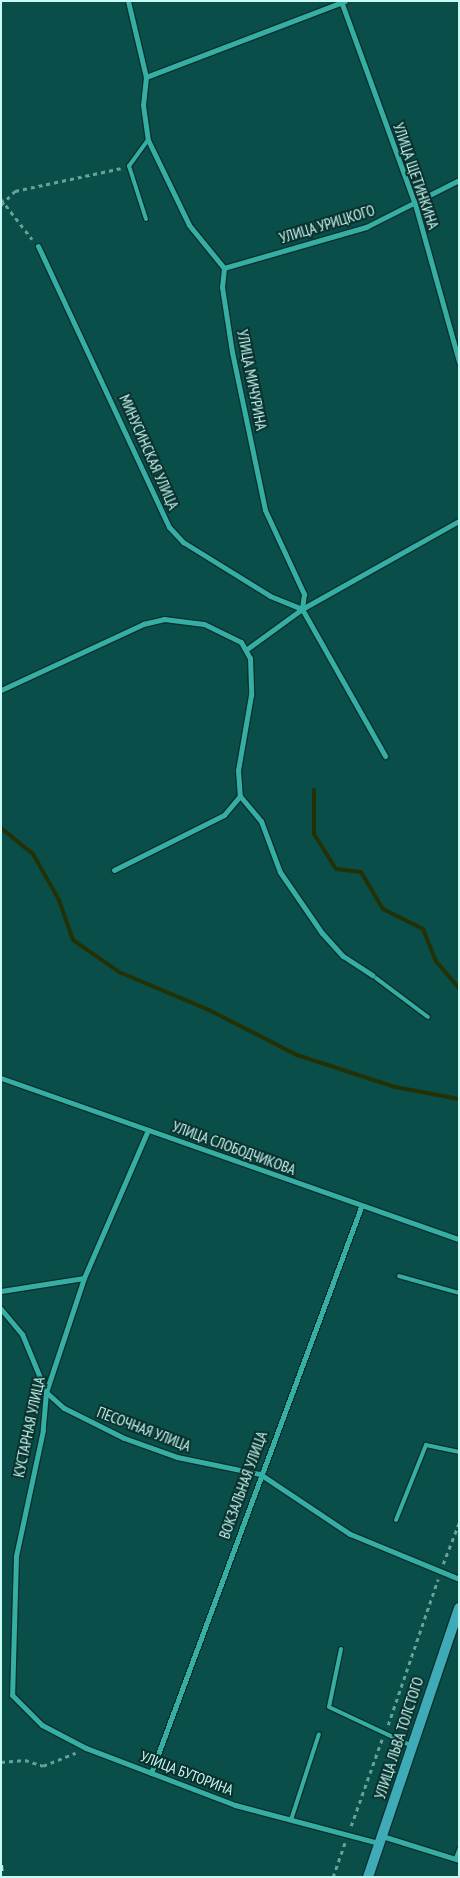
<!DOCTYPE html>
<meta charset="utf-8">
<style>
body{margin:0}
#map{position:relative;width:460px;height:1878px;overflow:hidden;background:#094e49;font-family:"PT Sans Narrow",sans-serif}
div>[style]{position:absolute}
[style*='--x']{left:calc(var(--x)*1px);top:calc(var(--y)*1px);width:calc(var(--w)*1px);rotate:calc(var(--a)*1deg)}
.stream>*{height:4px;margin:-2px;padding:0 2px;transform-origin:2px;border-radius:2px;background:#233206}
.path>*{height:2.5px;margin-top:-1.25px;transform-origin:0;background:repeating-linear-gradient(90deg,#66a29c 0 4px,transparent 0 8px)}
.roads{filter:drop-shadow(1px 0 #0a302d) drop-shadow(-1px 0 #0a302d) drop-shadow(0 1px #0a302d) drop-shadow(0 -1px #0a302d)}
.lane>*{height:4px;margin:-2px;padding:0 2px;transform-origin:2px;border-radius:2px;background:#35aea4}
.street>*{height:5px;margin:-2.5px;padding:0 2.5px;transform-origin:2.5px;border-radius:2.5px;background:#35aea4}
.secondary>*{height:10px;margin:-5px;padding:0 5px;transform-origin:5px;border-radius:5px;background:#40abb8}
.rail>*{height:4px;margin-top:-2px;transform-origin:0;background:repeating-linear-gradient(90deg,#b3e8e1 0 6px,transparent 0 12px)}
span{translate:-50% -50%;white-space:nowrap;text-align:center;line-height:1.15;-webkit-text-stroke:4px #0a302d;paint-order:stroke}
.street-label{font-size:15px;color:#c7faf3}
.frame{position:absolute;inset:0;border:2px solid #c7faf3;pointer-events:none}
</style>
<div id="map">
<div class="stream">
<div style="--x:314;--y:790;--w:44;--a:90"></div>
<div style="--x:314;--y:834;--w:41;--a:57.8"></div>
<div style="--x:336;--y:869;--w:25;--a:7"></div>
<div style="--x:361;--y:872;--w:43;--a:59.3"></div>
<div style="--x:383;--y:909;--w:45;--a:26.6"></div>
<div style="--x:423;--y:929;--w:35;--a:68"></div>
<div style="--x:436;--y:961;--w:35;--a:50"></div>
<div style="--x:1;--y:828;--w:41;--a:39.1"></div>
<div style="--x:33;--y:854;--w:53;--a:60.5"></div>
<div style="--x:59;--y:900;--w:42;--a:70.7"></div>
<div style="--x:73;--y:940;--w:56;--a:34.8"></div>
<div style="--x:119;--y:972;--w:98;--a:22.9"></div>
<div style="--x:209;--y:1010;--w:99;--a:27.1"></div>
<div style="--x:297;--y:1055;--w:103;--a:18.1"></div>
<div style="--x:395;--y:1087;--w:65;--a:10.6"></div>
</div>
<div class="path">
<div style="--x:1;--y:199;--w:51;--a:52.2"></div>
<div style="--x:1;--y:205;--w:20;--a:-45"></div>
<div style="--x:15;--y:191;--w:108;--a:-12.2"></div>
<div style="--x:443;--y:1564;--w:44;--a:-68.7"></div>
<div style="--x:388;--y:1725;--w:154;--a:-71.1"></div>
<div style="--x:1;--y:1762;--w:24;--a:-5"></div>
<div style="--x:25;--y:1760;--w:19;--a:18"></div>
<div style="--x:43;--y:1766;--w:35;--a:-22"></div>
<div style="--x:351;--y:1826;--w:92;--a:-70.4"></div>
<div style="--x:333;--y:1877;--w:36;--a:-71"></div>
</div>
<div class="roads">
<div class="lane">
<div style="--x:146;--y:219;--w:56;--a:-107.8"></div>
<div style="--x:129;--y:166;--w:32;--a:-54"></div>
<div style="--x:376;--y:978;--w:65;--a:36.9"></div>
<div style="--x:399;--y:1276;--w:62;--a:15.8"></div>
<div style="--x:396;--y:1520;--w:81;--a:-68.2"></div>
<div style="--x:426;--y:1445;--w:34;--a:12"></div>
<div style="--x:341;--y:1649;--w:59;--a:101.7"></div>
<div style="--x:329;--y:1707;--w:92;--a:25.2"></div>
<div style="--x:291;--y:1820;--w:90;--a:-72"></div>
<div style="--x:456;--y:1858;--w:9;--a:-69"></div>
</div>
<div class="street">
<div style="--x:128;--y:1;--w:78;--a:76.7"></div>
<div style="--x:146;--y:77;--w:28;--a:96"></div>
<div style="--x:143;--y:105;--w:35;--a:82"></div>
<div style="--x:148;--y:140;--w:94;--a:64.2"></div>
<div style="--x:189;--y:225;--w:55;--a:50.9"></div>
<div style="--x:224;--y:268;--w:19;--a:96"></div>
<div style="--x:222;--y:287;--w:66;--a:81.3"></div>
<div style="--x:232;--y:352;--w:161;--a:78.2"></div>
<div style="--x:265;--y:510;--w:93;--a:65.1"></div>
<div style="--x:304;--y:594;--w:15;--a:98"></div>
<div style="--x:302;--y:609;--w:169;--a:60.5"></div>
<div style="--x:341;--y:1;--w:216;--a:70"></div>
<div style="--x:415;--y:204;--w:164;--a:74.4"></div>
<div style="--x:146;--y:77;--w:213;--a:-20.9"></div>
<div style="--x:38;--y:246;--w:310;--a:65"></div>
<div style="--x:169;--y:527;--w:21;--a:47"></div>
<div style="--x:183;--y:542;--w:102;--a:31.8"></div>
<div style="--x:270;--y:596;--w:35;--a:22"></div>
<div style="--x:224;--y:268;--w:148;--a:-16.1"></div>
<div style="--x:366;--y:227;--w:104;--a:-26.8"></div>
<div style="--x:247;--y:649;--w:68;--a:-36"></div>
<div style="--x:302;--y:609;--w:180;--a:-29.3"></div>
<div style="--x:1;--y:690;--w:157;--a:-24.9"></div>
<div style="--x:143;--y:624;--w:22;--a:-13"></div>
<div style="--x:164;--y:619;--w:40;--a:7.1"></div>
<div style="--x:204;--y:624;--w:41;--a:25.9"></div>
<div style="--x:241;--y:642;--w:18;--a:61"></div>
<div style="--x:250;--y:658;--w:37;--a:88"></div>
<div style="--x:251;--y:695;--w:76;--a:99.8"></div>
<div style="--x:238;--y:770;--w:26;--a:86"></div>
<div style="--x:240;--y:796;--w:33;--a:50"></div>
<div style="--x:261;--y:821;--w:54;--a:69.6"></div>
<div style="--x:280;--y:872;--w:74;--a:55.5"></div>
<div style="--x:322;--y:933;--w:31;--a:48"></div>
<div style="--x:343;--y:956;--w:35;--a:33"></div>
<div style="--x:114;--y:870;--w:123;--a:-26.6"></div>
<div style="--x:224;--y:815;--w:25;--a:-50"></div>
<div style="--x:1;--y:1078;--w:485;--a:19.4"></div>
<div style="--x:148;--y:1130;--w:161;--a:113.4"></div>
<div style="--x:84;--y:1278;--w:120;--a:108.4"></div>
<div style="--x:46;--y:1392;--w:38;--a:95"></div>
<div style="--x:43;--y:1430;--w:129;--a:102.1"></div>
<div style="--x:16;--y:1556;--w:139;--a:91.6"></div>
<div style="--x:12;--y:1695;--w:42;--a:45"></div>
<div style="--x:42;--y:1725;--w:50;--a:27.6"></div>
<div style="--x:86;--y:1748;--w:160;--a:20.9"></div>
<div style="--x:235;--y:1805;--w:149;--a:14.8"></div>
<div style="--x:1;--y:1291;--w:84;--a:-8.9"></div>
<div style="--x:1;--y:1309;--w:33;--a:50"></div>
<div style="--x:22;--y:1334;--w:63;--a:67.5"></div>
<div style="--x:46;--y:1392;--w:24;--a:42"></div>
<div style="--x:64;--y:1408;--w:67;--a:26.6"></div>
<div style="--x:124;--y:1438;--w:56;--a:19.7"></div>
<div style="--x:177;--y:1457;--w:85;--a:11.6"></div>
<div style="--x:260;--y:1474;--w:108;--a:33.7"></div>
<div style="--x:350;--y:1534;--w:118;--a:22.4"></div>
<div style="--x:151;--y:1773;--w:604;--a:-69.64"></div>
<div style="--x:382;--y:1836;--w:81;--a:17.3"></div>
</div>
<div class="secondary">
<div style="--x:368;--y:1877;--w:284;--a:-71.3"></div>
</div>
</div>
<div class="rail">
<div style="--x:1;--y:1865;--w:12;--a:85"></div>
</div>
<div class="street-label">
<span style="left:416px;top:176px;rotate:71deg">УЛИЦА ЩЕТИНКИНА</span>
<span style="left:327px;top:224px;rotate:-17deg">УЛИЦА УРИЦКОГО</span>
<span style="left:252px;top:380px;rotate:79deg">УЛИЦА МИЧУРИНА</span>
<span style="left:149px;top:452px;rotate:66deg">МИНУСИНСКАЯ УЛИЦА</span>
<span style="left:234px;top:1148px;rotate:20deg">УЛИЦА СЛОБОДЧИКОВА</span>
<span style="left:29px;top:1427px;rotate:-78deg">КУСТАРНАЯ УЛИЦА</span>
<span style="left:144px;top:1429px;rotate:21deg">ПЕСОЧНАЯ УЛИЦА</span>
<span style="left:243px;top:1485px;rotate:-70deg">ВОКЗАЛЬНАЯ УЛИЦА</span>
<span style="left:399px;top:1738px;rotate:-72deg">УЛИЦА ЛЬВА ТОЛСТОГО</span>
<span style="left:187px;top:1773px;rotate:21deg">УЛИЦА БУТОРИНА</span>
</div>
<div class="frame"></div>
</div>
